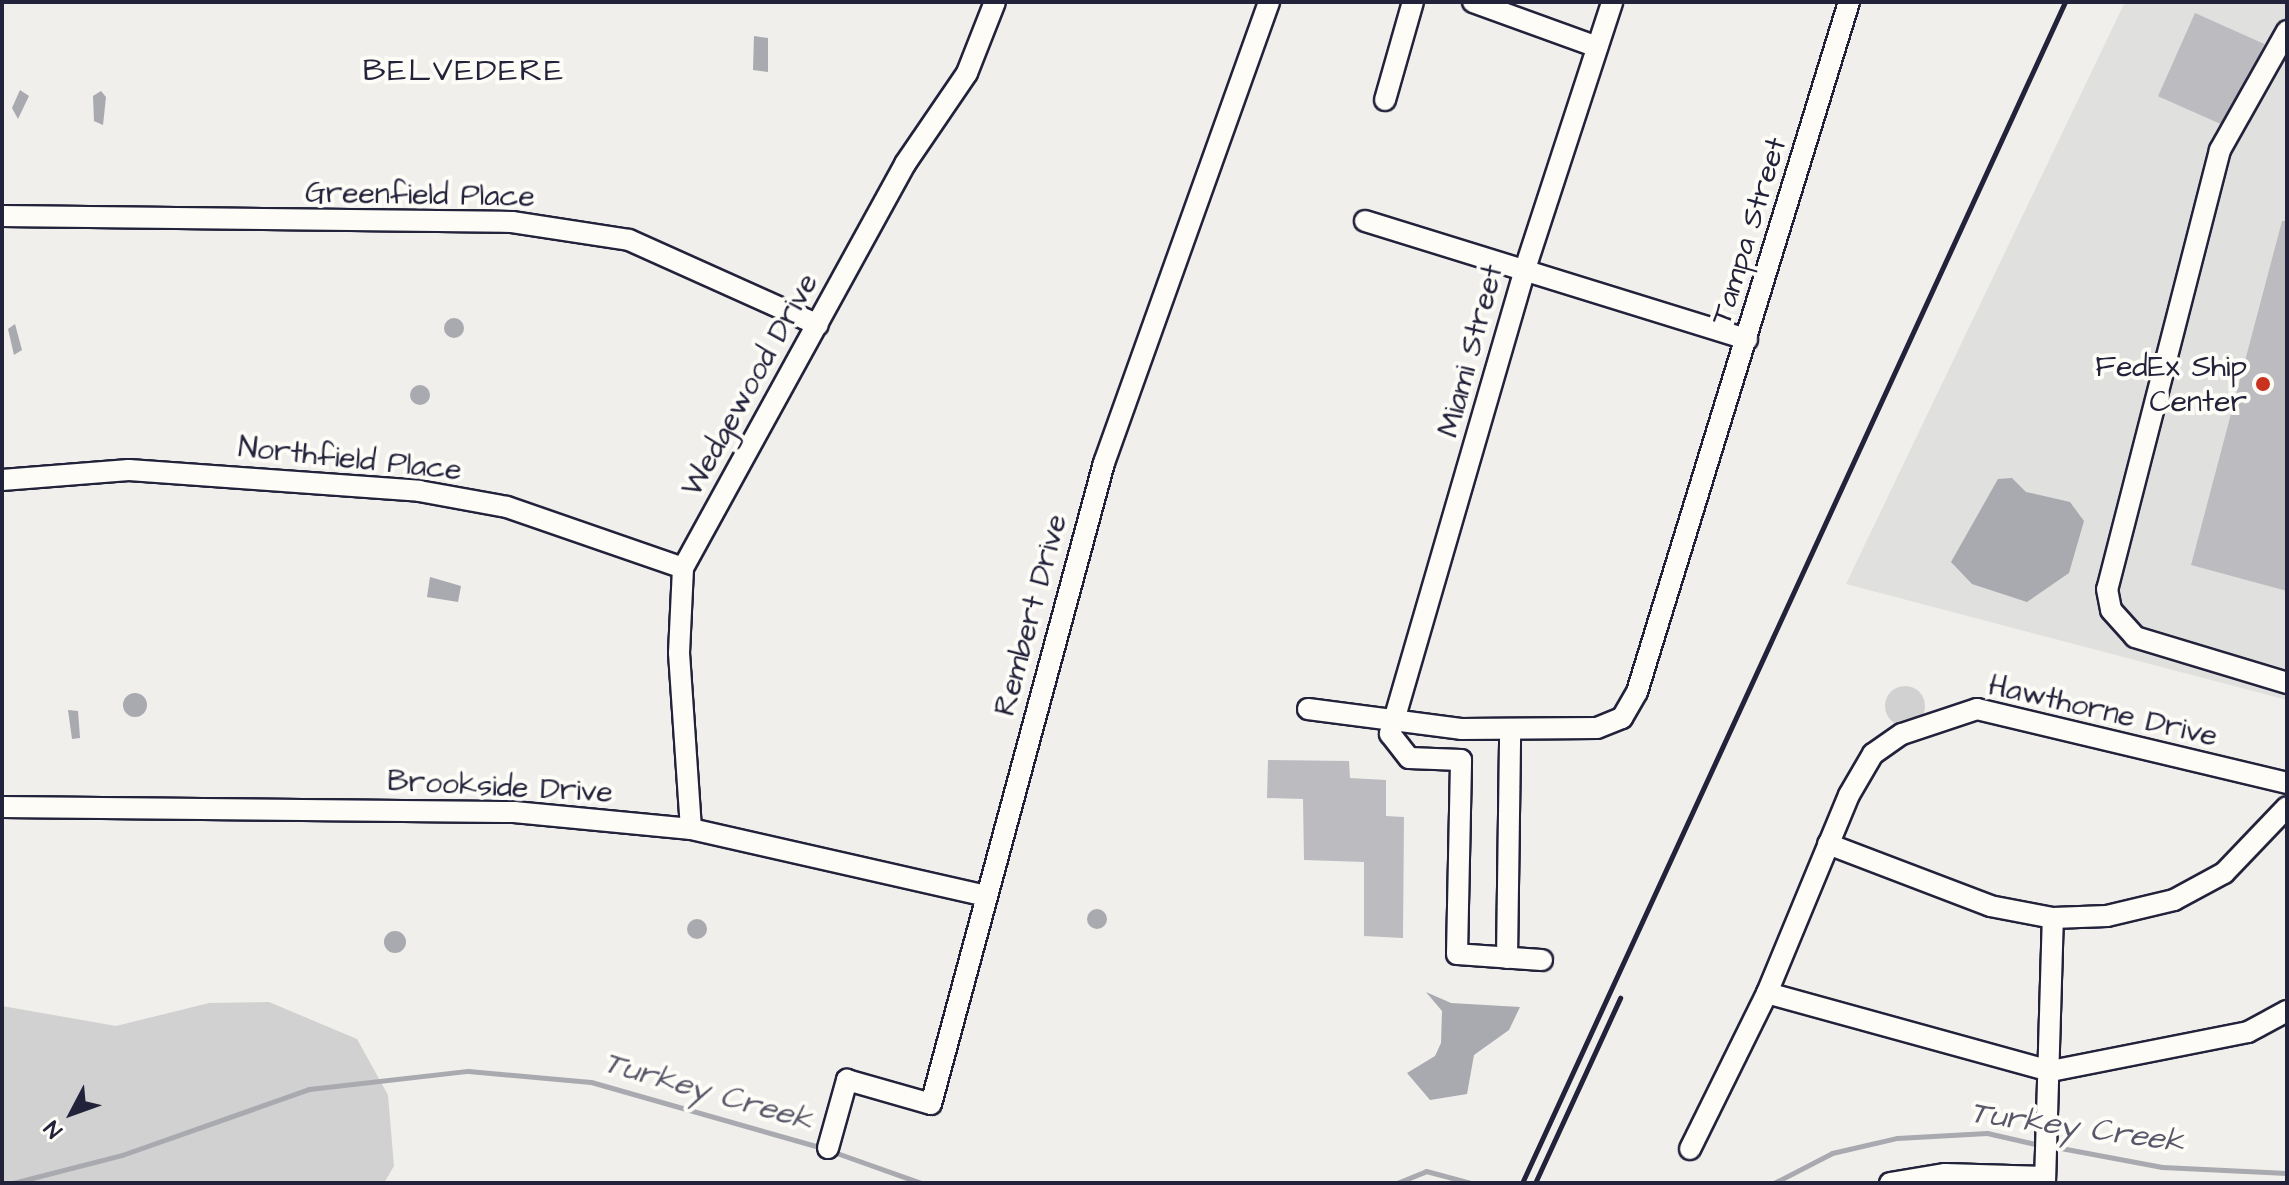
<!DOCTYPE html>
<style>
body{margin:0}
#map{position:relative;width:2289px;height:1185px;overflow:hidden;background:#f0efec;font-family:"Architects Daughter",sans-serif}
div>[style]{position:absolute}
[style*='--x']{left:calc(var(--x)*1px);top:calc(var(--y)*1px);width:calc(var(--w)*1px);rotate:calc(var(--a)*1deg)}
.built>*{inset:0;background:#e0e0df}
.green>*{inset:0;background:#d2d1d1}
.round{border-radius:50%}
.water>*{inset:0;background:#a9a9b0}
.stream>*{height:5px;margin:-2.5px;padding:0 2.5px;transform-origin:2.5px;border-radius:2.5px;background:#a9a9b0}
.building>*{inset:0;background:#bcbcc0;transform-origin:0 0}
.roads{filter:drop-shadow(2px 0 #22223b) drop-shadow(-2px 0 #22223b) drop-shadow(0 2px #22223b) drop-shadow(0 -2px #22223b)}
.minor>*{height:20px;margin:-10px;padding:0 10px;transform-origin:10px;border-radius:10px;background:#fdfcf7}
.rail>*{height:5px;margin:-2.5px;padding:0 2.5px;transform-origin:2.5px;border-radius:2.5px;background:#22223b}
.dots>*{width:22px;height:22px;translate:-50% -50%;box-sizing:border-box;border:4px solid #fdfcf7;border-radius:50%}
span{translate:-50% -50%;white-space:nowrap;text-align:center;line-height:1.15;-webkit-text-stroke:8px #fdfcf7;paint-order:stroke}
.street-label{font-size:30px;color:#22223b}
.poi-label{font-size:30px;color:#22223b}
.right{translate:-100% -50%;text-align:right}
.neighbourhood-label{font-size:32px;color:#22223b;letter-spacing:2px}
.water-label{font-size:32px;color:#58586a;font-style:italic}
.frame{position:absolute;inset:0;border:4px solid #22223b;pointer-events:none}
.north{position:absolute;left:32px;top:1073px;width:80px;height:80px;-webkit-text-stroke:6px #fdfcf7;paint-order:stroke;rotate:229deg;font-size:22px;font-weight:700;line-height:32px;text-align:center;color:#22223b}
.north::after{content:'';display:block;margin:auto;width:28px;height:36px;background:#22223b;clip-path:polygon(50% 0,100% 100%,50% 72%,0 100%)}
</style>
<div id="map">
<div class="built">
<div style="clip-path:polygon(2125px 2px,2287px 2px,2287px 700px,1846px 584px)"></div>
</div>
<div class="green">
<div class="round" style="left:1885px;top:686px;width:40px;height:40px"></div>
<div style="clip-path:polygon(269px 1002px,357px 1039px,388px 1095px,394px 1166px,384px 1183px,2px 1183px,2px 1006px,116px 1026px,209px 1003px)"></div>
</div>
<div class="water">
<div style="clip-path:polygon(754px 36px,768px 38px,768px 72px,753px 70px)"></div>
<div style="clip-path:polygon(20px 90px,29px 96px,18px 119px,12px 108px)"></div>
<div style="clip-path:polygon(101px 91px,106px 97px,103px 125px,94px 121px,93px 96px)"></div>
<div class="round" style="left:444px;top:318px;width:20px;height:20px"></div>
<div style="clip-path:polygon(15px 324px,22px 350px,14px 355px,8px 329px)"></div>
<div class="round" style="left:410px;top:385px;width:20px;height:20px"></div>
<div style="clip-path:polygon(2012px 478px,2026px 492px,2070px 502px,2084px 521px,2069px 573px,2027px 602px,1972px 584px,1951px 562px,1998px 479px)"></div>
<div style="clip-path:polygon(430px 577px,461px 586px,458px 602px,427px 597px)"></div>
<div class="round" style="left:123px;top:693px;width:24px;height:24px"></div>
<div style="clip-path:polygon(68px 710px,78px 711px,80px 738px,72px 739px)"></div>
<div class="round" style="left:1087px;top:909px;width:20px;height:20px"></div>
<div class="round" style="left:687px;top:919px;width:20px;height:20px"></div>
<div class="round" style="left:384px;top:931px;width:22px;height:22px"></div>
<div style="clip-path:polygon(1426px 992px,1451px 1003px,1520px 1007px,1509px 1030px,1474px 1055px,1467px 1094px,1430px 1100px,1407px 1073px,1435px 1056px,1441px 1043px,1442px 1011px)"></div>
</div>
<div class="stream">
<div style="--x:2050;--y:1146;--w:114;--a:10.6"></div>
<div style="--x:2162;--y:1167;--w:125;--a:2.7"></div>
<div style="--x:831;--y:1151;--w:96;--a:19.6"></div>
<div style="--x:13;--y:1183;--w:113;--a:-14.4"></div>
<div style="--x:122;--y:1155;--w:198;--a:-19.4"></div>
<div style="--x:309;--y:1089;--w:160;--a:-6.5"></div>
<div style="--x:468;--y:1071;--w:123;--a:5.1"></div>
<div style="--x:591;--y:1082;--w:240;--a:15.9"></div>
<div style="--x:1397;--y:1183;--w:31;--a:-22"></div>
<div style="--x:1426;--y:1171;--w:47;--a:14.9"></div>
<div style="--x:1774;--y:1183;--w:65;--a:-27.3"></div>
<div style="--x:1832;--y:1153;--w:67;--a:-13"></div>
<div style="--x:1897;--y:1138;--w:90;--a:-3.2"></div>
<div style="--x:1987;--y:1133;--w:54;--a:12.8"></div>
</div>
<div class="building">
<div style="left:2195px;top:13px;width:76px;height:91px;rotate:24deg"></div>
<div style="clip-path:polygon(2282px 221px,2287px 221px,2287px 591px,2191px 565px)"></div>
<div style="clip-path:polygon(1268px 760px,1349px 761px,1350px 778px,1386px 780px,1386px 816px,1404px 817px,1403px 938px,1364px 936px,1364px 862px,1304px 860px,1303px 799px,1267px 798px)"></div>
</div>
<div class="roads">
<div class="minor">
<div style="--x:1473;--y:2;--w:132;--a:19.9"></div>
<div style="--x:2287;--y:31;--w:137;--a:119.4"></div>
<div style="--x:2220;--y:150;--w:453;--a:104.4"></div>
<div style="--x:2107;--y:589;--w:21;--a:79"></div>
<div style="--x:2111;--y:610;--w:36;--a:48"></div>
<div style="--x:2135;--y:637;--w:159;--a:16.8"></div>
<div style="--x:1385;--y:100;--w:102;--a:-74.1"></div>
<div style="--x:2;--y:216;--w:510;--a:0.67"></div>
<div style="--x:512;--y:222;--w:118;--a:8.7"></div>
<div style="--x:629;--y:240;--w:207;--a:24.2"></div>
<div style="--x:1365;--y:221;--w:400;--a:17.2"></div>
<div style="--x:2;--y:480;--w:127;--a:-4.5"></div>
<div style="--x:129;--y:470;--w:291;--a:4.1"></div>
<div style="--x:419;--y:491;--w:89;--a:10.3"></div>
<div style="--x:507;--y:507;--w:186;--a:19.1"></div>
<div style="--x:1308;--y:709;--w:154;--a:7.4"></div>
<div style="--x:1461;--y:729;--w:136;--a:-0.4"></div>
<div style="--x:1597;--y:728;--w:27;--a:-22"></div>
<div style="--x:1622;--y:718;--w:30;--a:-60"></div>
<div style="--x:1637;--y:692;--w:722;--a:-72.92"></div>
<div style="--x:2;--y:807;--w:512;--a:0.56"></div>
<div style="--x:514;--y:812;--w:178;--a:5.5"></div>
<div style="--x:691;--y:829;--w:303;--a:12.8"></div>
<div style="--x:691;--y:829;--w:176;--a:-93.9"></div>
<div style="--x:679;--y:653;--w:85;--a:-87.3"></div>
<div style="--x:683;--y:568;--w:461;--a:-61.2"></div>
<div style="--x:905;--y:164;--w:110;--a:-55.7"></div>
<div style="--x:967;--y:73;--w:76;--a:-68.5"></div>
<div style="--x:1828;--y:844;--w:173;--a:20.9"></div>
<div style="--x:1990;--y:906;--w:64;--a:10.8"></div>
<div style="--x:2053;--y:918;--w:54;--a:-2.1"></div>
<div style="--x:2107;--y:916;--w:69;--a:-13.4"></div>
<div style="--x:2174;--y:900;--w:57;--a:-28.4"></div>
<div style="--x:2224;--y:873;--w:91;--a:-46.3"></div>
<div style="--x:1507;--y:958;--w:228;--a:-89.2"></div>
<div style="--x:1542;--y:960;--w:85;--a:-176"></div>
<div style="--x:1457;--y:954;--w:194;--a:-88.8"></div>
<div style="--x:1461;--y:760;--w:52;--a:-177.8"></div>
<div style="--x:1409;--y:758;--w:31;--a:-128"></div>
<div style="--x:1390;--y:734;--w:481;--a:-73.8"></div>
<div style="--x:1524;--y:272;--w:284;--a:-71.9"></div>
<div style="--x:1767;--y:993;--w:295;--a:15.4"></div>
<div style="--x:2051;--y:1071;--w:201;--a:-11.2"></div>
<div style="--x:2248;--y:1032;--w:44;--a:-28.3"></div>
<div style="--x:828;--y:1148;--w:71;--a:-74.4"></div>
<div style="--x:847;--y:1080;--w:87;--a:15.9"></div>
<div style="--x:931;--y:1104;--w:664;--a:-74.9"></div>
<div style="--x:1104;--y:463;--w:490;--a:-70.3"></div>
<div style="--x:1690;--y:1149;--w:174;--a:-63.7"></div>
<div style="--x:1767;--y:993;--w:214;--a:-67.5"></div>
<div style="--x:1849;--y:795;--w:48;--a:-59.7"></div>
<div style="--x:1873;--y:754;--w:35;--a:-35"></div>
<div style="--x:1902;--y:734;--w:79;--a:-18.4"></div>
<div style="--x:1977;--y:709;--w:319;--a:13.4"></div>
<div style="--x:1890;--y:1183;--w:56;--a:-9.3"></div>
<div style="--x:1945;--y:1174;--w:100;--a:1.7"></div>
<div style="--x:2045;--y:1183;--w:265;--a:-88.3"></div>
</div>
</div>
<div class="rail">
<div style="--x:1522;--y:1183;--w:1300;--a:-65.31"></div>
<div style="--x:1535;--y:1183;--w:204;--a:-65.3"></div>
</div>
<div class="dots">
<div style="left:2263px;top:384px;background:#c8321e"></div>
</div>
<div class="street-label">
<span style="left:420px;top:195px;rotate:1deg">Greenfield Place</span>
<span style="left:1749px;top:231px;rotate:-73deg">Tampa Street</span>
<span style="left:1471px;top:351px;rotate:-75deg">Miami Street</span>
<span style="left:750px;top:385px;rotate:-61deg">Wedgewood Drive</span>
<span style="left:350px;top:459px;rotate:6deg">Northfield Place</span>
<span style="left:1031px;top:615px;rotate:-75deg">Rembert Drive</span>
<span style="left:2103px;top:711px;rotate:13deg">Hawthorne Drive</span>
<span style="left:500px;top:787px;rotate:3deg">Brookside Drive</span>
</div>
<div class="poi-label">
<span class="right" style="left:2247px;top:384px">FedEx Ship<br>Center</span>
</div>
<div class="neighbourhood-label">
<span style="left:464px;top:71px">BELVEDERE</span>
</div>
<div class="water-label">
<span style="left:708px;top:1092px;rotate:16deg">Turkey Creek</span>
<span style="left:2077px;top:1128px;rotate:8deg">Turkey Creek</span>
</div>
<div class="frame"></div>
<div class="north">N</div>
</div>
